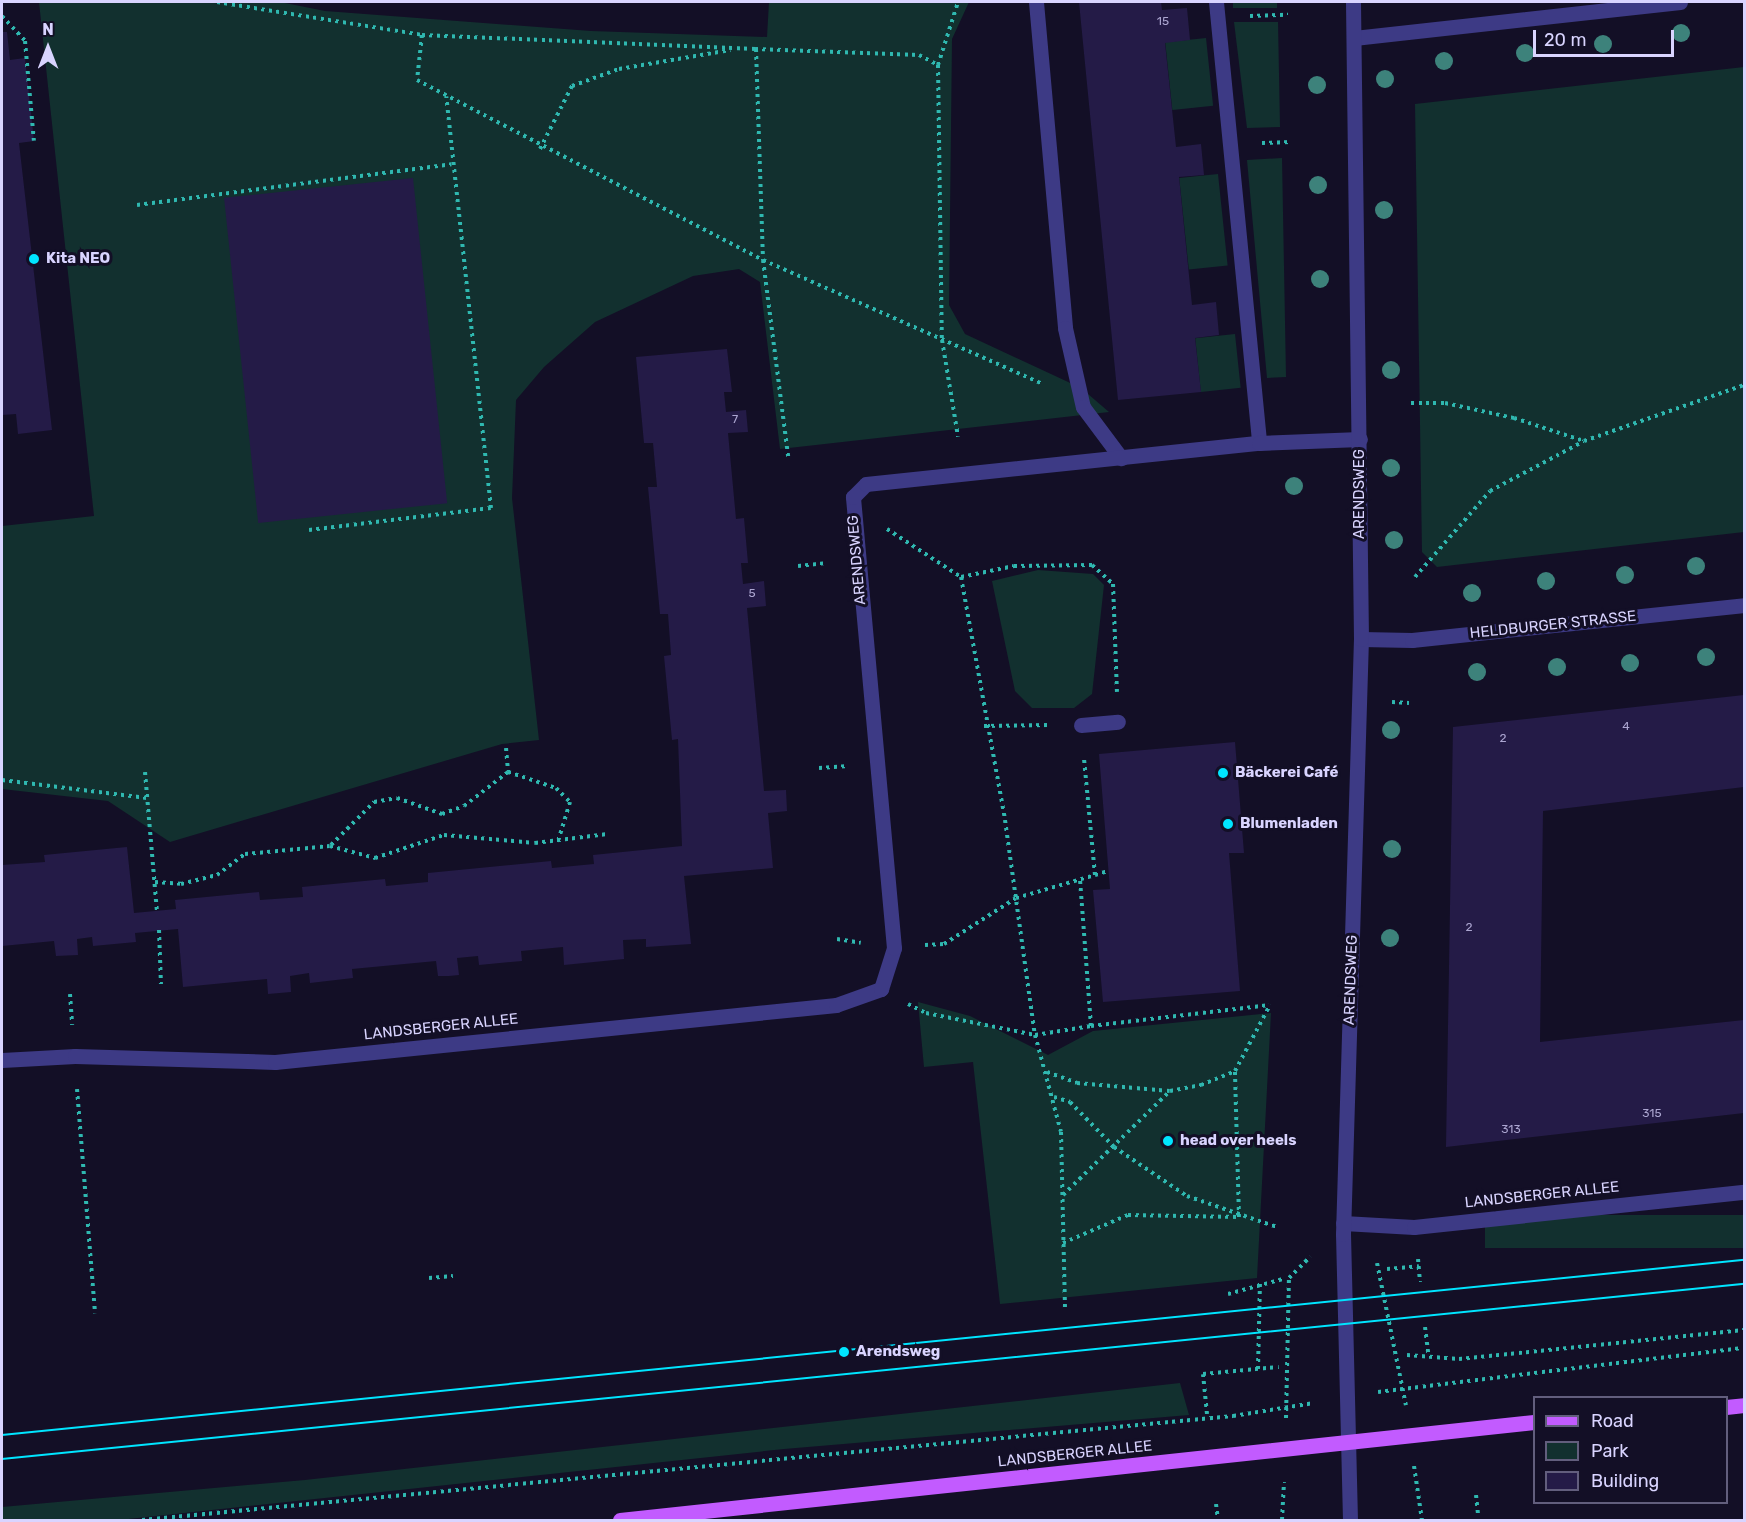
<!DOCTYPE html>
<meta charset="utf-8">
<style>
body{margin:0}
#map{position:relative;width:1746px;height:1522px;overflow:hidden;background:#130f26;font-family:Rubik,sans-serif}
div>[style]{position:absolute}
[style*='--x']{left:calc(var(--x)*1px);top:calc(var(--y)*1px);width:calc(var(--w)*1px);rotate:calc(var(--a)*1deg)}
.green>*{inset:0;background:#12302f;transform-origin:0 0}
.building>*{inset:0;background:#241b47;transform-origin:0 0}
.path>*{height:4px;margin-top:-2px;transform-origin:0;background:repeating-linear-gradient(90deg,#2fb8b0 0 3px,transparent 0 7.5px)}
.minor>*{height:15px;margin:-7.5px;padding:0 7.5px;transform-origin:7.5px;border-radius:7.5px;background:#3d3a85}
.major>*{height:15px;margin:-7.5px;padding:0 7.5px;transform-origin:7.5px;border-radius:7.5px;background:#c25bff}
.tram>*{height:1.5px;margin:-0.75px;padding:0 0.75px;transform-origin:0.75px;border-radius:0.75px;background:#00e5ff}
.trees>*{width:18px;height:18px;margin:-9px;border-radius:50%;background:#3d827b}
.dots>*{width:16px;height:16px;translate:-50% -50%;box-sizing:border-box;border:3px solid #130f26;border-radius:50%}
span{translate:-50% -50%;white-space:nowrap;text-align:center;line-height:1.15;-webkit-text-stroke:6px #130f26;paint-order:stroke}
.number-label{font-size:12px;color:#aca6d1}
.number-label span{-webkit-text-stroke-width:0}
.poi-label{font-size:15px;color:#d9d4ff;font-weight:700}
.left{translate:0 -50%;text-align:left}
.street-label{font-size:15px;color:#d9d4ff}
.frame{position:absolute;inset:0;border:3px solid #d9d4ff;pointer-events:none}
.legend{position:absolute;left:1533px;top:1396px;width:195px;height:108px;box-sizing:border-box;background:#130f26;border:2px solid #625e7d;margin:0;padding:8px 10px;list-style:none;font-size:18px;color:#d9d4ff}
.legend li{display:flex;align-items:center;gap:12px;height:30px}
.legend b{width:30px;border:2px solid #625e7d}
.north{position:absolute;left:18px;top:18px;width:60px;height:60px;-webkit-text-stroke:4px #130f26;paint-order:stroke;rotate:0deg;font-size:16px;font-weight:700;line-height:24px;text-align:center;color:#d9d4ff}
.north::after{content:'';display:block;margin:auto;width:21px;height:27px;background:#d9d4ff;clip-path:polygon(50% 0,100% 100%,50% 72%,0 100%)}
.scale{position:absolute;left:1533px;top:30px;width:141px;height:27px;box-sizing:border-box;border:3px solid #d9d4ff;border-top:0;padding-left:8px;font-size:18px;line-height:21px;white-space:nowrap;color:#d9d4ff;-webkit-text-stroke:4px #130f26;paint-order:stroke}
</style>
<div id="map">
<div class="green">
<div style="clip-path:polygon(39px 2px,280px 2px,325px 11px,591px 31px,767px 37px,769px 2px,969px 2px,952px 39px,949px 305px,965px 334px,1081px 388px,1109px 412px,780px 449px,760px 282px,739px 269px,693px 276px,595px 322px,544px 367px,516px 400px,512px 498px,539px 740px,502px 744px,170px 842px,108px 801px,2px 789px,2px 526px,94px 516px)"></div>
<div style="left:1233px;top:2px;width:44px;height:6px"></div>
<div style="clip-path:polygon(1234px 22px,1278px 22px,1280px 127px,1247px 128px)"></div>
<div style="left:1206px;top:38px;width:68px;height:41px;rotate:84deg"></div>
<div style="clip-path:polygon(1744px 67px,1744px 532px,1437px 567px,1422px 552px,1415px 104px)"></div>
<div style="clip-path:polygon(1282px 158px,1286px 377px,1267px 378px,1247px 160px)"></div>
<div style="left:1218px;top:174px;width:92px;height:39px;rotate:84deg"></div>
<div style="left:1235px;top:334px;width:54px;height:40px;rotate:84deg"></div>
<div style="clip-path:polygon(1038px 570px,1093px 574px,1104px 585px,1092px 694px,1074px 708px,1032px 708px,1015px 691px,992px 581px)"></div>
<div style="clip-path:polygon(918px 1002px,970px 1016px,1048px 1055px,1093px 1031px,1271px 1013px,1257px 1278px,1000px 1304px,973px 1062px,924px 1067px)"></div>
<div style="left:1744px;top:1215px;width:33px;height:259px;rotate:90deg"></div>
<div style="clip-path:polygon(1180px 1383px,1189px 1415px,784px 1449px,119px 1520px,2px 1520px,2px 1507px,305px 1480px)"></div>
</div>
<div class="building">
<div style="clip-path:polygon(1079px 2px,1161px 2px,1162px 10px,1187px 8px,1190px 40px,1165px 43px,1176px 147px,1201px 144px,1204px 175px,1179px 177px,1192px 305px,1216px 302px,1219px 335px,1195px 338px,1201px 392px,1118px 400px)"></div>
<div style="clip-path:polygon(2px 32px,7px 32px,10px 60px,25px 58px,34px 141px,19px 143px,52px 430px,18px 434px,16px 414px,2px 415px)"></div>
<div style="left:413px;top:178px;width:327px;height:190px;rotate:84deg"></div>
<div style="clip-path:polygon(727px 349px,732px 392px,724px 392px,726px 412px,746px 410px,748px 432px,728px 433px,736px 519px,744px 518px,748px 563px,741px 563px,743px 584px,764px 581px,766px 606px,747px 608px,764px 791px,786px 790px,787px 811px,768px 813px,773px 868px,684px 876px,691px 944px,646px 947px,646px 939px,623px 940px,624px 959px,564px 965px,563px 947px,521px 951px,522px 961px,479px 965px,478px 956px,457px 958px,459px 975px,449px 976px,438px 976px,436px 961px,352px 969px,353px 978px,310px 983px,309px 973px,290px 976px,291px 992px,268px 994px,267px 979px,183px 987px,178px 929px,135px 933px,136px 942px,93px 946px,92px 937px,77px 939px,78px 955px,56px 956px,54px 941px,2px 946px,2px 865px,45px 862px,44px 855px,127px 847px,134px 913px,176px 909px,175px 900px,259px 892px,260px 900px,303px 897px,302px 887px,385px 879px,386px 886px,428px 882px,428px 873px,551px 861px,552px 868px,594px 864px,593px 855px,682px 846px,678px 739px,672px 740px,664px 656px,671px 655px,668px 614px,660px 614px,648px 487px,657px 487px,653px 443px,644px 443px,636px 357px)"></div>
<div style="clip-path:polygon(1744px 695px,1744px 787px,1543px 811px,1540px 1042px,1744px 1020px,1744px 1113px,1446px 1147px,1453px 727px)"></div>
<div style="clip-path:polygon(1235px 742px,1244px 853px,1229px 853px,1240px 991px,1103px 1002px,1093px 890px,1110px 889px,1099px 754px)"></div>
</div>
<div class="path">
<div style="--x:217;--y:2;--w:208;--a:9.1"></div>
<div style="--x:422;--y:35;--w:334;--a:2.4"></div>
<div style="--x:756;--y:49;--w:211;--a:88.1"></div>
<div style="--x:763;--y:260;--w:306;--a:23.9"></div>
<div style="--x:2;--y:16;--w:34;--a:47"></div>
<div style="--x:25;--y:41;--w:100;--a:84.9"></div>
<div style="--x:1250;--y:16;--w:38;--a:-2"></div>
<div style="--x:422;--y:35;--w:45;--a:96.3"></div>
<div style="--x:417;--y:80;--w:390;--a:27.5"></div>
<div style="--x:763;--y:260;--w:198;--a:82.7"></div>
<div style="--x:755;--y:49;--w:164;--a:2.1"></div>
<div style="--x:919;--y:55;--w:21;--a:28"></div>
<div style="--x:938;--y:65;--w:66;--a:-72.4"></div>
<div style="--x:938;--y:65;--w:275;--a:89.2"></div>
<div style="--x:942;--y:340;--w:98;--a:80.6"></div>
<div style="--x:1262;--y:143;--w:29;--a:-2"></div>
<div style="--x:540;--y:149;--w:71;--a:-63.1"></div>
<div style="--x:572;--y:86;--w:50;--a:-19.9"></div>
<div style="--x:619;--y:69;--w:113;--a:-9.7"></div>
<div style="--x:137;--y:205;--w:317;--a:-7.4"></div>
<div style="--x:1411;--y:403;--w:34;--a:0"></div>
<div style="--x:1445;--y:403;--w:71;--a:12.3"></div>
<div style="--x:1514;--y:418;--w:74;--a:18.2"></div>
<div style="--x:887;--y:529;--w:88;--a:33"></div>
<div style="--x:961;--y:577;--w:247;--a:79.7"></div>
<div style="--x:1005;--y:820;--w:217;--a:82.1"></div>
<div style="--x:1035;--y:1035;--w:100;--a:75"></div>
<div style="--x:1061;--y:1132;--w:178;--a:88.7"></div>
<div style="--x:309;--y:530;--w:183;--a:-6.9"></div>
<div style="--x:491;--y:508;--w:414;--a:-96.2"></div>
<div style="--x:798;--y:566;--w:30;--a:-6"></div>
<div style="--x:961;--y:577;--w:54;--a:-11.7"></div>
<div style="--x:1014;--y:566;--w:78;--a:-0.7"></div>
<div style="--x:1092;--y:565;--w:28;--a:42"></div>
<div style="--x:1113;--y:584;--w:108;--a:87.9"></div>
<div style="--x:1415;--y:577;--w:114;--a:-48.9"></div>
<div style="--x:1490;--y:491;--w:106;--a:-28"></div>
<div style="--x:1584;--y:441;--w:170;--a:-19.3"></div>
<div style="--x:1392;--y:702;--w:17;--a:3"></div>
<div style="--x:984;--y:726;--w:65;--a:-0.9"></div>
<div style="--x:506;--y:748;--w:24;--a:85"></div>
<div style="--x:819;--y:768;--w:26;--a:-4"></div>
<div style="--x:145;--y:772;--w:140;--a:85.1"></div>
<div style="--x:2;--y:780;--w:146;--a:7.1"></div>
<div style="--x:331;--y:845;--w:61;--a:-45"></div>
<div style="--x:374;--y:802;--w:23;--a:-10"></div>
<div style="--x:397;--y:798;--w:48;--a:19.6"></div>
<div style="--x:442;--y:814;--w:23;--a:-20"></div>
<div style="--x:464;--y:806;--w:56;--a:-37.7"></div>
<div style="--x:508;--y:772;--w:51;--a:18.4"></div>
<div style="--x:556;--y:788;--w:20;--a:45"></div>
<div style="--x:570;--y:802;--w:39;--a:107"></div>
<div style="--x:1095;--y:875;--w:14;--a:-17"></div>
<div style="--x:155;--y:882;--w:26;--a:4"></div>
<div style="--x:181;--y:884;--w:37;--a:-14"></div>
<div style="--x:217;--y:875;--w:35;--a:-37"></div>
<div style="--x:245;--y:854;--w:85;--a:-5.4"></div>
<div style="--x:330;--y:846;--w:47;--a:14.9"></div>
<div style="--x:375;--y:858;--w:73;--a:-18.4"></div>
<div style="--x:444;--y:835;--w:91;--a:5"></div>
<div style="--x:535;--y:843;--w:73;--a:-7.1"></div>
<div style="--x:159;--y:930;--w:54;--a:87.9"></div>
<div style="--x:837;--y:939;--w:24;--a:9"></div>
<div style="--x:925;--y:945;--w:19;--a:-3"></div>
<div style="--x:944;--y:944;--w:85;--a:-32.6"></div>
<div style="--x:1016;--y:898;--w:82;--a:-16.2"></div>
<div style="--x:1095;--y:875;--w:118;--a:-95.4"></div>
<div style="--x:70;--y:994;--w:31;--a:86"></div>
<div style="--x:908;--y:1004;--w:20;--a:27"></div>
<div style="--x:926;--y:1013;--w:111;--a:11.4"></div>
<div style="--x:1035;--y:1035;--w:57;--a:-9.1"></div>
<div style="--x:1091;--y:1026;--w:147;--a:-94.3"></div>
<div style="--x:1091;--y:1026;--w:180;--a:-6.7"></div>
<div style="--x:1047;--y:1072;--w:32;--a:20"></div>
<div style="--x:1077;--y:1083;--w:93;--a:4.9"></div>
<div style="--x:1170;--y:1091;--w:32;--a:-11"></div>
<div style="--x:1201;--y:1085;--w:37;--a:-22"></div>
<div style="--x:1235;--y:1071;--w:75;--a:-62.1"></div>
<div style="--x:77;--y:1089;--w:225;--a:85.4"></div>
<div style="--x:1054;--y:1097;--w:17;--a:17"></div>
<div style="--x:1070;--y:1102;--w:63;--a:45.6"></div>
<div style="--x:1114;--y:1147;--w:88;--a:33.9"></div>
<div style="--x:1187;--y:1196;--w:95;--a:19"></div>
<div style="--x:1063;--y:1195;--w:149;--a:-44.2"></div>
<div style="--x:1063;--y:1243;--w:71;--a:-23.3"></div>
<div style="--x:1128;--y:1215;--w:111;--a:1"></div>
<div style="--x:1239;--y:1217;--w:146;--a:-91.6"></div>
<div style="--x:1418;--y:1259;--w:23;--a:85"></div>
<div style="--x:1377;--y:1263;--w:145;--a:78.5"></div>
<div style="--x:1387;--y:1269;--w:32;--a:-5"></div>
<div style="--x:429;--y:1278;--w:24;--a:-5"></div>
<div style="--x:1228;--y:1294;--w:57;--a:-15.3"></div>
<div style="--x:1425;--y:1327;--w:26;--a:83"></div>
<div style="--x:1407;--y:1355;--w:52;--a:4.4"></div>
<div style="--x:1459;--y:1359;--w:286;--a:-5.8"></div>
<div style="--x:1258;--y:1369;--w:87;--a:-88.7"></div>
<div style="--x:1378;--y:1392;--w:369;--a:-6.9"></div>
<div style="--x:1207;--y:1414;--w:40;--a:-95.7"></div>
<div style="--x:1203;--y:1374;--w:76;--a:-5.3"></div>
<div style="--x:1286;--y:1418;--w:140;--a:-88.8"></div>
<div style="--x:1289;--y:1278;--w:30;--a:-45"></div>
<div style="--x:1414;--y:1466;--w:55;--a:81.6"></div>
<div style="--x:1476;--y:1495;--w:20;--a:84"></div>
<div style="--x:1216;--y:1504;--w:16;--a:83"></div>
<div style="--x:142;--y:1520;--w:1096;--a:-5.45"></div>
<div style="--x:1233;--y:1416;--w:82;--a:-9.1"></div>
<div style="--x:1282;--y:1520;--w:38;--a:-87"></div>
</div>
<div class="minor">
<div style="--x:1036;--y:2;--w:327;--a:84.9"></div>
<div style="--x:1065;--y:328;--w:81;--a:77.2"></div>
<div style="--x:1083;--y:407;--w:64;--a:53.3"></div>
<div style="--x:1216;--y:2;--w:443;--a:84.4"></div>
<div style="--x:1354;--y:38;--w:328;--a:-6.3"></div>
<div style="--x:1361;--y:639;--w:51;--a:1.1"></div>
<div style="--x:1412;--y:640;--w:334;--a:-6"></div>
<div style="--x:1081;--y:725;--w:37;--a:-5"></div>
<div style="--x:2;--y:1060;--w:73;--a:-3.1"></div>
<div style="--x:75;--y:1056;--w:200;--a:1.7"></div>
<div style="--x:275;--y:1062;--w:564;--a:-5.8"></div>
<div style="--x:836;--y:1005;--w:48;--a:-19.6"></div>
<div style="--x:881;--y:989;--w:43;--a:-72.4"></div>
<div style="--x:894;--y:948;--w:453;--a:-95.2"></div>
<div style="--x:853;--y:497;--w:18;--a:-45"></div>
<div style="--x:866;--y:484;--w:395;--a:-6"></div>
<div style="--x:1259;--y:443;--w:101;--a:-2.3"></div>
<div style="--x:1343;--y:1223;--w:71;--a:3.2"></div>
<div style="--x:1414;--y:1227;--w:332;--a:-6.1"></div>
<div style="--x:1350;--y:1520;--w:286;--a:-91.4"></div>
<div style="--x:1343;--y:1234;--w:595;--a:-88.27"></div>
<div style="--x:1361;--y:639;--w:637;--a:-90.72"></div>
</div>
<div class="major">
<div style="--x:1726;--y:1407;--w:18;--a:-6"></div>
<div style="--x:620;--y:1520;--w:919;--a:-6.12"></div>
</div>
<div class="tram">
<div style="--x:2;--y:1435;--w:1751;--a:-5.74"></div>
<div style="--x:2;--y:1459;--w:1751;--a:-5.74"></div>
</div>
<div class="trees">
<div style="left:1681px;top:33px"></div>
<div style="left:1603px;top:44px"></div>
<div style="left:1525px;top:53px"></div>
<div style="left:1444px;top:61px"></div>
<div style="left:1385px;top:79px"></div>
<div style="left:1317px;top:85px"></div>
<div style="left:1318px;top:185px"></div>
<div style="left:1384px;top:210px"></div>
<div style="left:1320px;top:279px"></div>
<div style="left:1391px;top:370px"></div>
<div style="left:1391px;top:468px"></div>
<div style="left:1294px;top:486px"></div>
<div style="left:1394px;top:540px"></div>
<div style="left:1696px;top:566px"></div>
<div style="left:1625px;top:575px"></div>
<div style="left:1546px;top:581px"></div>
<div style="left:1472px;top:593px"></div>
<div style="left:1706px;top:657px"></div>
<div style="left:1630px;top:663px"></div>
<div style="left:1557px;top:667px"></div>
<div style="left:1477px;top:672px"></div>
<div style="left:1391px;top:730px"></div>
<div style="left:1392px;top:849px"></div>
<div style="left:1390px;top:938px"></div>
</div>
<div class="dots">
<div style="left:34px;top:259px;background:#00e5ff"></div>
<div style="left:1223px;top:773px;background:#00e5ff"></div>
<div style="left:1228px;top:824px;background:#00e5ff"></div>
<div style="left:1168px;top:1141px;background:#00e5ff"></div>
<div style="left:844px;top:1352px;background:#00e5ff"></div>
</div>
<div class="number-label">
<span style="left:1163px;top:22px">15</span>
<span style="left:735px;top:420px">7</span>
<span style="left:752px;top:594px">5</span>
<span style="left:1626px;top:727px">4</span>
<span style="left:1503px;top:739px">2</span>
<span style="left:1469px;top:928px">2</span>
<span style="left:1652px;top:1114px">315</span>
<span style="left:1511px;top:1130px">313</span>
</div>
<div class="poi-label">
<span class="left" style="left:46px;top:259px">Kita NEO</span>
<span class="left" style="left:1235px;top:773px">Bäckerei Café</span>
<span class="left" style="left:1240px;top:824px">Blumenladen</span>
<span class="left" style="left:1180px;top:1141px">head over heels</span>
<span class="left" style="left:856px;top:1352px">Arendsweg</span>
</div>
<div class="street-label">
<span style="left:1360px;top:494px;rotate:-90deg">ARENDSWEG</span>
<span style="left:857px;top:560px;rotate:-95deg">ARENDSWEG</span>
<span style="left:1553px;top:625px;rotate:-6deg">HELDBURGER STRASSE</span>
<span style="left:1351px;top:980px;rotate:-88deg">ARENDSWEG</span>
<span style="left:441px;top:1027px;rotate:-6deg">LANDSBERGER ALLEE</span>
<span style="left:1542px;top:1195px;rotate:-6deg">LANDSBERGER ALLEE</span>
<span style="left:1075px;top:1454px;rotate:-6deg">LANDSBERGER ALLEE</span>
</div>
<div class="frame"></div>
<ul class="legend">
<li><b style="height:8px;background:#c25bff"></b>Road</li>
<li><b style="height:16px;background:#12302f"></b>Park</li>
<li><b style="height:16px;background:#241b47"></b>Building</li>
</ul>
<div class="north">N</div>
<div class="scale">20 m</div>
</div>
